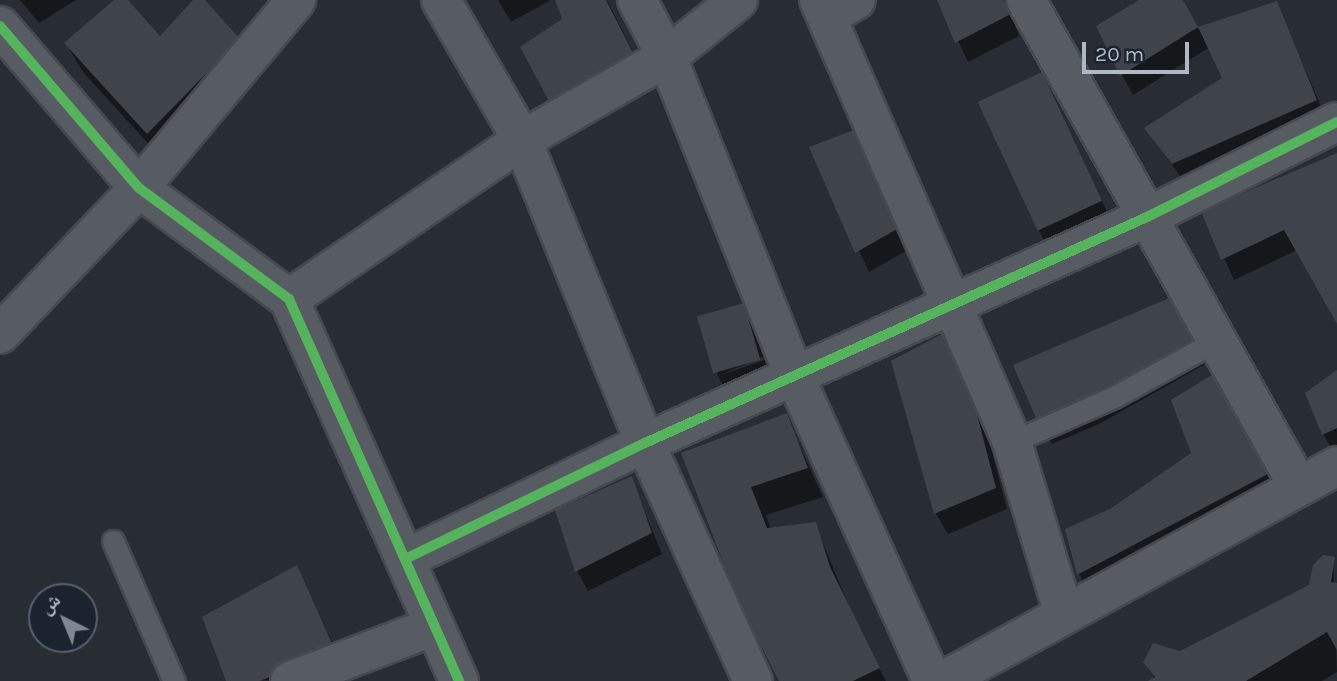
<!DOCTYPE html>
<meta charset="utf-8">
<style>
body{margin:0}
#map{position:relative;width:1337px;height:681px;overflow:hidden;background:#282d34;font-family:Karla,"Noto Naskh Arabic",sans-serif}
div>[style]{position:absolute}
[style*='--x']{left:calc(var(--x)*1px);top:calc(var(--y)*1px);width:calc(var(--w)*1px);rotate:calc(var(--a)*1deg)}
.shadow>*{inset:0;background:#0007}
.building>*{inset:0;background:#3f444a;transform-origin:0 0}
.roads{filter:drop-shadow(2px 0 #46494f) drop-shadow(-2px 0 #46494f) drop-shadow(0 2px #46494f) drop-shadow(0 -2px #46494f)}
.lane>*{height:21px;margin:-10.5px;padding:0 10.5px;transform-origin:10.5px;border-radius:10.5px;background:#575b62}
.street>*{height:38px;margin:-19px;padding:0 19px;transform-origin:19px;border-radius:19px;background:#575b62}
.cycleway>*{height:10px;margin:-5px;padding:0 5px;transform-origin:5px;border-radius:5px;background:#56b35d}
span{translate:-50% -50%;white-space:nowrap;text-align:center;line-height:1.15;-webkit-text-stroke:6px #1b232f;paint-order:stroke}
.north{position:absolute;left:28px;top:583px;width:70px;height:70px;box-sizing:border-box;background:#1b232f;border:2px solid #575f6b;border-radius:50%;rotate:317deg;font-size:19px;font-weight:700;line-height:28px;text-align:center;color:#b0b8c6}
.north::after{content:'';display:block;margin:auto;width:24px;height:32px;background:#808793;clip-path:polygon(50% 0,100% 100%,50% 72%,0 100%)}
.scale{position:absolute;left:1082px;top:42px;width:107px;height:32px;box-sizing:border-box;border:4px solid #b0b8c6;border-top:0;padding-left:9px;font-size:21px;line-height:24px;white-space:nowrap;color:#b0b8c6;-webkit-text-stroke:5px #1b232f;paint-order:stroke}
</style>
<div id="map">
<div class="shadow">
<div style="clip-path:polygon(20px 0,76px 0,39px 23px)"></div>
<div style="clip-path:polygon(116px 0,126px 0,160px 38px,196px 0,203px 0,239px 40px,164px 161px,83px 72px,66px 44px)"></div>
<div style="clip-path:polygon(498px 0,551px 0,511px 22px)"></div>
<div style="clip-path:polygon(557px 0,607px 0,644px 74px,562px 120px,550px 100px,564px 20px)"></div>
<div style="clip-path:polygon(939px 0,1006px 0,1019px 36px,968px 62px)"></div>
<div style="clip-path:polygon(1142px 0,1182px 0,1198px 29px,1276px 3px,1327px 120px,1185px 183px,1146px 129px,1224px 79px,1210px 47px,1133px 95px,1122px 75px)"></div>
<div style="clip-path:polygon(1042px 75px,1112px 222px,1049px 248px,1037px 228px)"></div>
<div style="clip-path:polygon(862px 129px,908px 250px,869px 272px,811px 148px)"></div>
<div style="clip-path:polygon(1337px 155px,1337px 324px,1297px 250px,1234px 280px,1203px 212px)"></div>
<div style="clip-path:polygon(1175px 297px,1209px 362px,1099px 424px,1052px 444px,1040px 424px)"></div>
<div style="clip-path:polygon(743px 305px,764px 356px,718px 376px,765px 360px,771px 380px,728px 395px,717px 374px)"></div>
<div style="clip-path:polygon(944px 336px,981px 410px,1007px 509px,948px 534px,936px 514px,893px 362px)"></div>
<div style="clip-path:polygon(1337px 372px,1337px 454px,1335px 455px,1323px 434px)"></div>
<div style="clip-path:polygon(1173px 401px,1291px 488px,1090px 594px,1079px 574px,1067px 530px,1111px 511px,1193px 454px)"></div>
<div style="clip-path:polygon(786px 416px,823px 497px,766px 515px,771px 529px,815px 524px,861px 635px,886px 681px,781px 681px,718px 547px)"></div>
<div style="clip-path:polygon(631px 478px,662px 554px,588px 591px,577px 571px)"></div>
<div style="clip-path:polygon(1333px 559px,1337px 672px,1322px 681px,1151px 681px,1155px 679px,1145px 662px,1180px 653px,1311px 586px)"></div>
<div style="clip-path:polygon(297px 568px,350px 679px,228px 681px)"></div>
</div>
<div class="building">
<div style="clip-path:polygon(114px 0,128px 0,160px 36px,193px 0,205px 0,240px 39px,147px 134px,64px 43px)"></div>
<div style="clip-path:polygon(555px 0,606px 0,633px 53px,597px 78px,549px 101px,520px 47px,562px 19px)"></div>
<div style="clip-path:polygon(937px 0,1004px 0,1009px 15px,955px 43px)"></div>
<div style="clip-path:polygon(1139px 0,1183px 0,1198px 27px,1120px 76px,1096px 26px)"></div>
<div style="clip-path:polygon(1277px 1px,1317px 100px,1172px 164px,1144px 128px,1222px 78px,1198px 27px)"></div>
<div style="left:1042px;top:72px;width:142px;height:71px;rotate:65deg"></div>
<div style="clip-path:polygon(862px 127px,897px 229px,855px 253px,809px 147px)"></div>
<div style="clip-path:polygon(1337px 153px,1337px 324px,1284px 230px,1221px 260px,1201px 211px)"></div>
<div style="clip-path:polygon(1176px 295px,1199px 341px,1039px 425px,1013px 365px)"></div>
<div style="left:744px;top:303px;width:59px;height:49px;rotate:74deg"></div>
<div style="clip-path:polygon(944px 333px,970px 387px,996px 488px,934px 514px,891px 361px)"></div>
<div style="clip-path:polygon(1220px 370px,1281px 467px,1077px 575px,1065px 529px,1110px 509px,1191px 453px,1171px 400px)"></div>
<div style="clip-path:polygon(1337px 370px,1337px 428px,1322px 435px,1305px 393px)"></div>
<div style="clip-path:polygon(787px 413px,808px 468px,751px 487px,767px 528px,816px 522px,830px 567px,880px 668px,853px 681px,779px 681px,738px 601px,681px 453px)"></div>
<div style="clip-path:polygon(632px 476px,652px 533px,575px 572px,555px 510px)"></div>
<div style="clip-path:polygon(1323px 555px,1335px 557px,1331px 582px,1337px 583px,1337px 650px,1327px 632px,1246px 681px,1148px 681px,1155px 677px,1143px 662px,1153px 643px,1180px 651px,1309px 585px,1313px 565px)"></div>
<div style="clip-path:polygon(297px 565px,335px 650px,260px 681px,226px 681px,202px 617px)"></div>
</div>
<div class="roads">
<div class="lane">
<div style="--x:1012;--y:442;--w:111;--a:-23.8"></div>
<div style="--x:1114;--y:397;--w:116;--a:-28.8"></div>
<div style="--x:113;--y:541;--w:153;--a:66.5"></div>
</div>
<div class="street">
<div style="--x:441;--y:0;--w:162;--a:59.9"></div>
<div style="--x:522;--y:140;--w:327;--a:67.9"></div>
<div style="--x:645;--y:443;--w:261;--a:65.6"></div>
<div style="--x:637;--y:0;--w:64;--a:62.2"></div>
<div style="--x:667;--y:57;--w:345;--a:68.2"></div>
<div style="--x:795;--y:377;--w:333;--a:65.7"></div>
<div style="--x:819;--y:0;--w:482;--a:66.4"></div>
<div style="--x:1012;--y:442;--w:180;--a:73.2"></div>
<div style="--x:1026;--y:0;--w:558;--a:60.73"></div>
<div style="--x:828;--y:16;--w:32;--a:-30"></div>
<div style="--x:0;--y:26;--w:213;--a:49.4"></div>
<div style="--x:139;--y:188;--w:187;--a:36.5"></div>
<div style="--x:289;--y:299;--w:418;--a:66"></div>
<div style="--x:289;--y:299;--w:282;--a:-34.3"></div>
<div style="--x:522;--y:140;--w:167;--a:-29.8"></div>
<div style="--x:667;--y:57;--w:91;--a:-38.8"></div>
<div style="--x:0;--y:334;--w:202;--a:-46.4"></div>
<div style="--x:139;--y:188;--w:245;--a:-50.1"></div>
<div style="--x:405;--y:559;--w:267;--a:-25.8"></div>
<div style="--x:645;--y:443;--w:551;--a:-24.24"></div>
<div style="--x:1147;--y:217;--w:212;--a:-26.6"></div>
<div style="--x:290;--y:681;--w:152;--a:-20.8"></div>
<div style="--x:943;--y:681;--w:449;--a:-28.6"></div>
</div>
</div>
<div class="cycleway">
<div style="--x:0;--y:26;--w:213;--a:49.4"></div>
<div style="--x:139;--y:188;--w:187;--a:36.5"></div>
<div style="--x:289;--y:299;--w:418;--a:66"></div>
<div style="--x:405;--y:559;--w:267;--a:-25.8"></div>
<div style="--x:645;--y:443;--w:551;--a:-24.24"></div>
<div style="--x:1147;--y:217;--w:212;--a:-26.6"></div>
</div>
<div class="north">ش</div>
<div class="scale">20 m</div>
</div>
